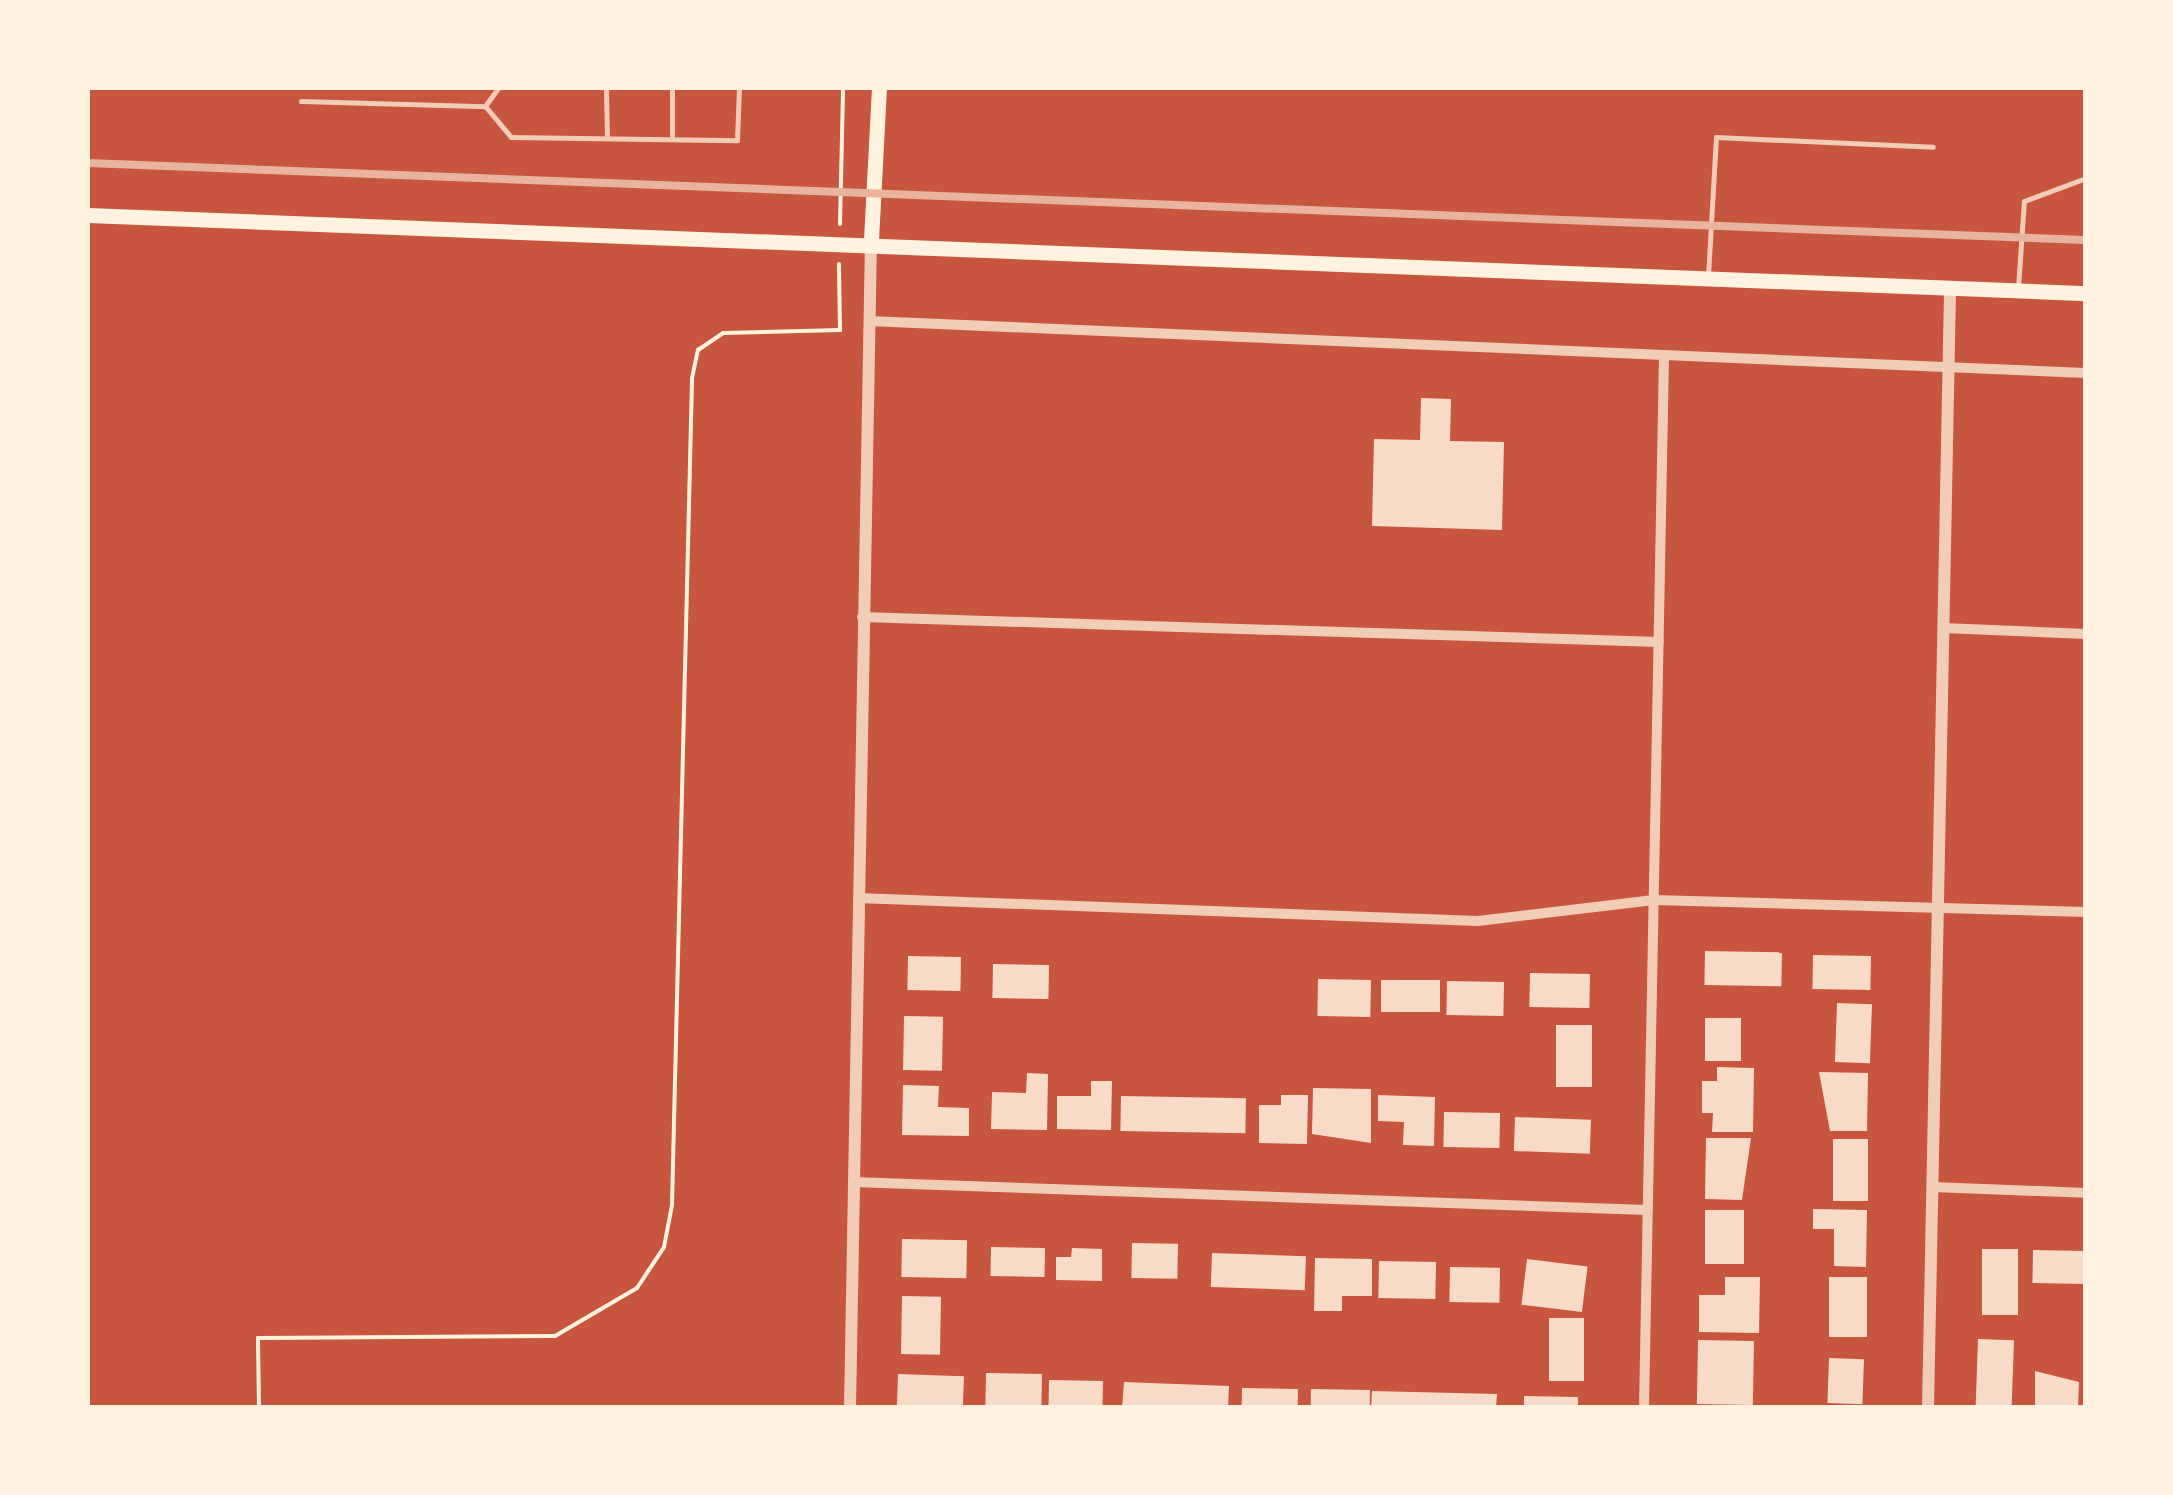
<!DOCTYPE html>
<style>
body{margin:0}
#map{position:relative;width:2173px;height:1495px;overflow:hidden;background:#c8553d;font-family:Arial,sans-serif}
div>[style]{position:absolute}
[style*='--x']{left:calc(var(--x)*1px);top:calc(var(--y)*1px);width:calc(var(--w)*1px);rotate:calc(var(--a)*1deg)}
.building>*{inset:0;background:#f7dbc8;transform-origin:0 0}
.path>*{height:4px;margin:-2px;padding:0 2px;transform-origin:2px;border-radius:2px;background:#fff3e0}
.service>*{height:5px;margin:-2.5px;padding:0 2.5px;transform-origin:2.5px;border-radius:2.5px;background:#f1ccb7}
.minor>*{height:10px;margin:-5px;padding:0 5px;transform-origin:5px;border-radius:5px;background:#f1ccb7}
.tertiary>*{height:12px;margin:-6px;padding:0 6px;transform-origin:6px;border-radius:6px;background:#f1ccb7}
.secondary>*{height:15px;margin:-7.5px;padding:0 7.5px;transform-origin:7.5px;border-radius:7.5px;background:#fff3e0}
.rail>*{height:8px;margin:-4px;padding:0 4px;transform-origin:4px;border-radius:4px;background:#e9b49f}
span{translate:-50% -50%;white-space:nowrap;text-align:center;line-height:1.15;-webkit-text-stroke:10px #fff3e0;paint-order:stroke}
.frame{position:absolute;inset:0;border:90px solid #fff3e0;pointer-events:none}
</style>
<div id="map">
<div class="building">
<div style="clip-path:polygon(1421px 398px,1451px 399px,1450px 441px,1504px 442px,1502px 530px,1372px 526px,1374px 439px,1420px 440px)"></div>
<div style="left:1705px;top:951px;width:77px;height:34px;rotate:1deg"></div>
<div style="left:1813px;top:955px;width:58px;height:34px;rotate:1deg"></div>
<div style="left:908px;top:956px;width:53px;height:34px;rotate:1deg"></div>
<div style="left:993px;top:964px;width:56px;height:34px;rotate:1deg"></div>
<div style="left:1530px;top:973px;width:60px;height:34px;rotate:1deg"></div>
<div style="left:1318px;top:979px;width:53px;height:37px;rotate:1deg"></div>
<div style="left:1381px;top:980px;width:59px;height:32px"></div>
<div style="left:1447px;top:981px;width:57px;height:34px;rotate:1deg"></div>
<div style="left:1837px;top:1003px;width:35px;height:59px;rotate:2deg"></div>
<div style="left:904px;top:1016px;width:39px;height:54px;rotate:1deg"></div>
<div style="left:1705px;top:1018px;width:36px;height:43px"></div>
<div style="left:1556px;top:1025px;width:36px;height:62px"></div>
<div style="clip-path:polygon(1717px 1067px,1754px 1068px,1753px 1132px,1712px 1132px,1713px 1113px,1702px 1113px,1702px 1081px,1717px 1081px)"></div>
<div style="clip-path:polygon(1819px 1072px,1868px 1073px,1867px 1131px,1830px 1131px)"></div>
<div style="clip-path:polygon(1027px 1073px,1048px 1074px,1047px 1130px,991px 1129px,992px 1092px,1026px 1093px)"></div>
<div style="clip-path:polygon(1091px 1081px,1112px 1081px,1111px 1130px,1057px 1129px,1057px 1096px,1091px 1096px)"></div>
<div style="clip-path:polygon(903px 1085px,939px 1086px,938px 1107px,969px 1108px,969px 1136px,902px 1135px)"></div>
<div style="clip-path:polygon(1313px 1088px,1371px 1089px,1371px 1143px,1312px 1134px)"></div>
<div style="clip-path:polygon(1281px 1095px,1308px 1095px,1307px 1144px,1259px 1143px,1259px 1105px,1281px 1105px)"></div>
<div style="clip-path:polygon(1378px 1095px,1435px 1097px,1434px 1146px,1403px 1145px,1404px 1122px,1378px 1121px)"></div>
<div style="left:1121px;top:1096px;width:125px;height:35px;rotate:1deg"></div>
<div style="left:1444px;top:1112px;width:56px;height:35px;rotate:1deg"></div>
<div style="left:1515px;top:1117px;width:76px;height:34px;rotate:2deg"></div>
<div style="clip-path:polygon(1706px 1138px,1751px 1138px,1742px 1200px,1705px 1199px)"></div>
<div style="left:1833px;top:1139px;width:35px;height:62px"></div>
<div style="clip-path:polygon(1813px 1209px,1867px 1210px,1866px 1267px,1834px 1266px,1834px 1229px,1813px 1229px)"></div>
<div style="left:1705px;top:1210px;width:39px;height:54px"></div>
<div style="left:902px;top:1239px;width:65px;height:38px;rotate:1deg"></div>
<div style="left:1132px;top:1243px;width:46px;height:35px;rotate:1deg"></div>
<div style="left:991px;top:1247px;width:54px;height:29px;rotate:1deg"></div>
<div style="clip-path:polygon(1072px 1248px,1102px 1249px,1102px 1281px,1056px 1280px,1056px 1257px,1071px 1257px)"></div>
<div style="left:1982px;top:1249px;width:36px;height:66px"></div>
<div style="left:2033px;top:1250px;width:53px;height:33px;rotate:1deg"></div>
<div style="left:1212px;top:1253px;width:94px;height:34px;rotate:2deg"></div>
<div style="clip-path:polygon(1315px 1258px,1372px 1259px,1372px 1296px,1342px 1296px,1342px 1311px,1314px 1311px)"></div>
<div style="left:1527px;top:1259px;width:61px;height:46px;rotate:7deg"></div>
<div style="left:1379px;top:1261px;width:57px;height:37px;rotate:1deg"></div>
<div style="left:1450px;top:1267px;width:50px;height:35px;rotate:1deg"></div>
<div style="clip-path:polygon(1725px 1277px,1760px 1277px,1759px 1333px,1699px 1332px,1699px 1295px,1725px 1295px)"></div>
<div style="left:1829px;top:1277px;width:38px;height:60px"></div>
<div style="left:902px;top:1296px;width:39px;height:58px;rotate:1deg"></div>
<div style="left:1549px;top:1318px;width:35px;height:63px"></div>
<div style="left:1978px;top:1339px;width:36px;height:69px;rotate:2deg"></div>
<div style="left:1698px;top:1340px;width:56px;height:64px;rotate:1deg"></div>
<div style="left:1829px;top:1358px;width:35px;height:45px;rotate:2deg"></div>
<div style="clip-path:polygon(2035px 1371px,2079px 1382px,2078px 1408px,2035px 1408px)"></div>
<div style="left:986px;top:1373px;width:56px;height:35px;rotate:1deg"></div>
<div style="left:898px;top:1374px;width:66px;height:34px;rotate:2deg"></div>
<div style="left:1049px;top:1380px;width:54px;height:28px;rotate:1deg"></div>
<div style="clip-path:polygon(1124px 1382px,1229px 1386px,1228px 1408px,1122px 1408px)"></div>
<div style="left:1242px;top:1388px;width:56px;height:20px;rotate:1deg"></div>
<div style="left:1311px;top:1389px;width:59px;height:19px;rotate:1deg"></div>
<div style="clip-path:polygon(1372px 1391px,1497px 1394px,1496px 1408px,1371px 1408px)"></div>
<div style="left:1524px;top:1396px;width:54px;height:12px;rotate:1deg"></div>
</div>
<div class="path">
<div style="--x:840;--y:224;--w:136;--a:-88.7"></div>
<div style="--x:259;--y:1408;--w:70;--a:-90.8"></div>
<div style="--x:258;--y:1338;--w:297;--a:-0.4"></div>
<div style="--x:555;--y:1336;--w:95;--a:-30.3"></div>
<div style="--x:637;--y:1288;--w:49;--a:-56.6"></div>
<div style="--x:664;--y:1247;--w:43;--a:-79.2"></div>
<div style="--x:672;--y:1205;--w:827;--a:-88.61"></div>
<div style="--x:692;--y:378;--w:29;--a:-78"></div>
<div style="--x:698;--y:350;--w:30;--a:-34"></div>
<div style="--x:723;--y:333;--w:117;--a:-1.5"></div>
<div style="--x:840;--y:330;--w:66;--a:-90.9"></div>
</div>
<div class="service">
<div style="--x:606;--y:88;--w:50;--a:88.9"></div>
<div style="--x:301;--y:101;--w:184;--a:1.6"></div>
<div style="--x:485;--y:106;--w:40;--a:50"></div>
<div style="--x:511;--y:137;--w:226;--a:0.8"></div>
<div style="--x:737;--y:140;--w:52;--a:-87.8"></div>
<div style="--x:485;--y:106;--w:22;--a:-54"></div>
<div style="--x:672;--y:138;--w:50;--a:-90"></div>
<div style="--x:1708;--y:276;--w:139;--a:-86.7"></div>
<div style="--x:1716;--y:137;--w:217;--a:2.6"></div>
<div style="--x:2018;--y:288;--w:87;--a:-86.1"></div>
<div style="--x:2024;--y:201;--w:66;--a:-20.4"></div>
</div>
<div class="minor">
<div style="--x:869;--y:321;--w:1218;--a:2.45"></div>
<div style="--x:862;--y:617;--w:797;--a:1.8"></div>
<div style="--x:1943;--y:628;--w:143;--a:2.4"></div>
<div style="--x:858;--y:898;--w:620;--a:2.12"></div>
<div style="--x:1478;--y:921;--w:177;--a:-6.8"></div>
<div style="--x:1654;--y:900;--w:432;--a:1.6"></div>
<div style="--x:853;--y:1182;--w:795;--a:2.02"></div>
<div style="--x:1933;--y:1187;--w:153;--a:2.2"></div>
<div style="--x:1644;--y:1408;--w:1050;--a:-88.91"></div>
</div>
<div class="tertiary">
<div style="--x:850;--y:1408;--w:1168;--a:-88.97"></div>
<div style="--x:1928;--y:1408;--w:1120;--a:-88.87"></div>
</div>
<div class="secondary">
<div style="--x:88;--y:215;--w:2000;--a:2.24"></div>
<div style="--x:871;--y:240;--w:152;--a:-87"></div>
</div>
<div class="rail">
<div style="--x:88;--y:163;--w:1999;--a:2.21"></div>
</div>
<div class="frame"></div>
</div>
